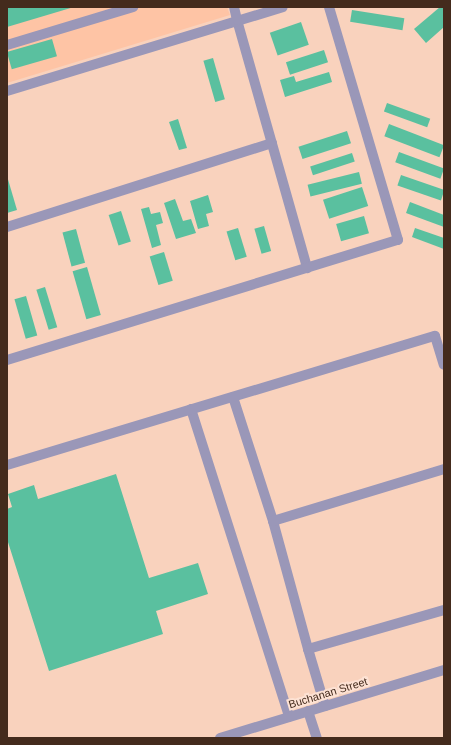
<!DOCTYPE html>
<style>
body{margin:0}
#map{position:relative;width:451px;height:745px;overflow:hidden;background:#f9d2bd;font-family:Arial,sans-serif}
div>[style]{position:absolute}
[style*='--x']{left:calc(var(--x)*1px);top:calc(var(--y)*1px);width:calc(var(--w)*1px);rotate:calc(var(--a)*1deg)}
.built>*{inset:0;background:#fec4a5}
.building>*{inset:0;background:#5ac09f;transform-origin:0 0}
.lane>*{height:10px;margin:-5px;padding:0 5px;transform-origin:5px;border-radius:5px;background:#9a97b8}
.street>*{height:10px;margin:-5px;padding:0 5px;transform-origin:5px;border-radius:5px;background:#9a97b8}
span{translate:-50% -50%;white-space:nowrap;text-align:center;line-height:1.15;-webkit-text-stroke:4px #fde2d4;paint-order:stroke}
.street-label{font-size:11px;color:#442b1d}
.frame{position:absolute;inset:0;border:8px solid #442b1d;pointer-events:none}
</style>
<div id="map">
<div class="built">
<div style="clip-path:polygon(7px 7px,227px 7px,230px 15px,7px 83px)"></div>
</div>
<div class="building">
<div style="clip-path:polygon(7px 7px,74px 7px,7px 27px)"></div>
<div style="clip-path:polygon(440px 7px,444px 7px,444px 27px,426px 43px,414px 29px)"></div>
<div style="left:352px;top:10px;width:53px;height:12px;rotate:9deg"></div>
<div style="left:301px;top:22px;width:24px;height:33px;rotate:71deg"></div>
<div style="left:52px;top:39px;width:18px;height:47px;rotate:74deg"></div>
<div style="left:324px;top:50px;width:13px;height:40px;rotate:72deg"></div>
<div style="left:213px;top:58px;width:43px;height:10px;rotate:74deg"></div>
<div style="clip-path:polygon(329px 72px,332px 82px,285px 97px,280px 80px,294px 76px,296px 82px)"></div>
<div style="left:387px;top:103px;width:46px;height:9px;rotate:20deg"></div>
<div style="clip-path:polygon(178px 119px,187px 148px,179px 150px,169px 122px)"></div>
<div style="left:389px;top:124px;width:59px;height:13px;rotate:21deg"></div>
<div style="left:347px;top:131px;width:13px;height:51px;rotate:72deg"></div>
<div style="left:399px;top:152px;width:48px;height:11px;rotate:20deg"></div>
<div style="left:352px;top:153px;width:9px;height:44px;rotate:72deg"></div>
<div style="left:359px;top:172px;width:12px;height:53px;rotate:76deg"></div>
<div style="left:401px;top:175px;width:46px;height:11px;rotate:19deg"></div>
<div style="clip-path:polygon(7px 176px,17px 210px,7px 213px)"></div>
<div style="left:362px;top:187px;width:20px;height:41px;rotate:72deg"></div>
<div style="clip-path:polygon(208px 195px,213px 212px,206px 214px,209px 226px,198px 229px,190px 201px)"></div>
<div style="clip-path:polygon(175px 199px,183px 221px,191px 219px,196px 233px,176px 239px,164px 203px)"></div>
<div style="clip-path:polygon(410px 202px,444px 215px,444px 227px,406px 213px)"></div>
<div style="clip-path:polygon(149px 207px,151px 214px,160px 212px,163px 223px,156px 225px,161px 245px,152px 248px,141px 209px)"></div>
<div style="left:121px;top:211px;width:32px;height:13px;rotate:72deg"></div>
<div style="left:364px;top:216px;width:18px;height:29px;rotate:74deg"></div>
<div style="left:264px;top:226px;width:26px;height:10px;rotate:74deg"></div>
<div style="left:238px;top:228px;width:30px;height:12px;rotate:73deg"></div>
<div style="clip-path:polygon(415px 228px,444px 238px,444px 249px,412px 237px)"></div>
<div style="left:76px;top:229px;width:35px;height:14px;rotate:75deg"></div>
<div style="left:164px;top:252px;width:30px;height:15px;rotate:73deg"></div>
<div style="left:87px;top:267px;width:50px;height:15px;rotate:74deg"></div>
<div style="left:45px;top:287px;width:42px;height:9px;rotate:73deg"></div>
<div style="left:26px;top:296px;width:41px;height:12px;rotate:74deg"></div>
<div style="clip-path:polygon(116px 474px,149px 578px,198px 563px,208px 594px,156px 611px,163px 634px,49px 671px,7px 539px,7px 509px,12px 507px,8px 494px,34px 485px,38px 499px)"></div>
</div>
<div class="lane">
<div style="--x:237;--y:20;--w:258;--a:74.2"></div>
<div style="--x:7;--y:45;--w:132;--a:-16.8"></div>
<div style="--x:7;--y:91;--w:288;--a:-16.9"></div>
<div style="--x:7;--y:227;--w:278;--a:-17.6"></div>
<div style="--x:7;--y:360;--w:409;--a:-17.1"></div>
<div style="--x:398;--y:240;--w:243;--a:-106.5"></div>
<div style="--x:233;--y:397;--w:130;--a:72.1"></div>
<div style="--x:273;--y:521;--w:133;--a:74.7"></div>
<div style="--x:191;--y:409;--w:323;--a:72.3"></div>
<div style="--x:7;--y:465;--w:447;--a:-16.8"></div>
<div style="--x:435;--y:336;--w:30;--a:73"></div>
<div style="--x:273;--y:521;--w:179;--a:-16.9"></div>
<div style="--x:325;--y:706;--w:59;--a:-106.6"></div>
<div style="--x:308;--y:649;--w:141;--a:-16"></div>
<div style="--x:308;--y:711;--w:28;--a:72"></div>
</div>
<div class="street">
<div style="--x:234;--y:7;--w:13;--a:77"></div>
<div style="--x:220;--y:738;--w:234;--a:-16.9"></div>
</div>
<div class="street-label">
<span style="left:328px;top:693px;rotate:-17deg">Buchanan Street</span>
</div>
<div class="frame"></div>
</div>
